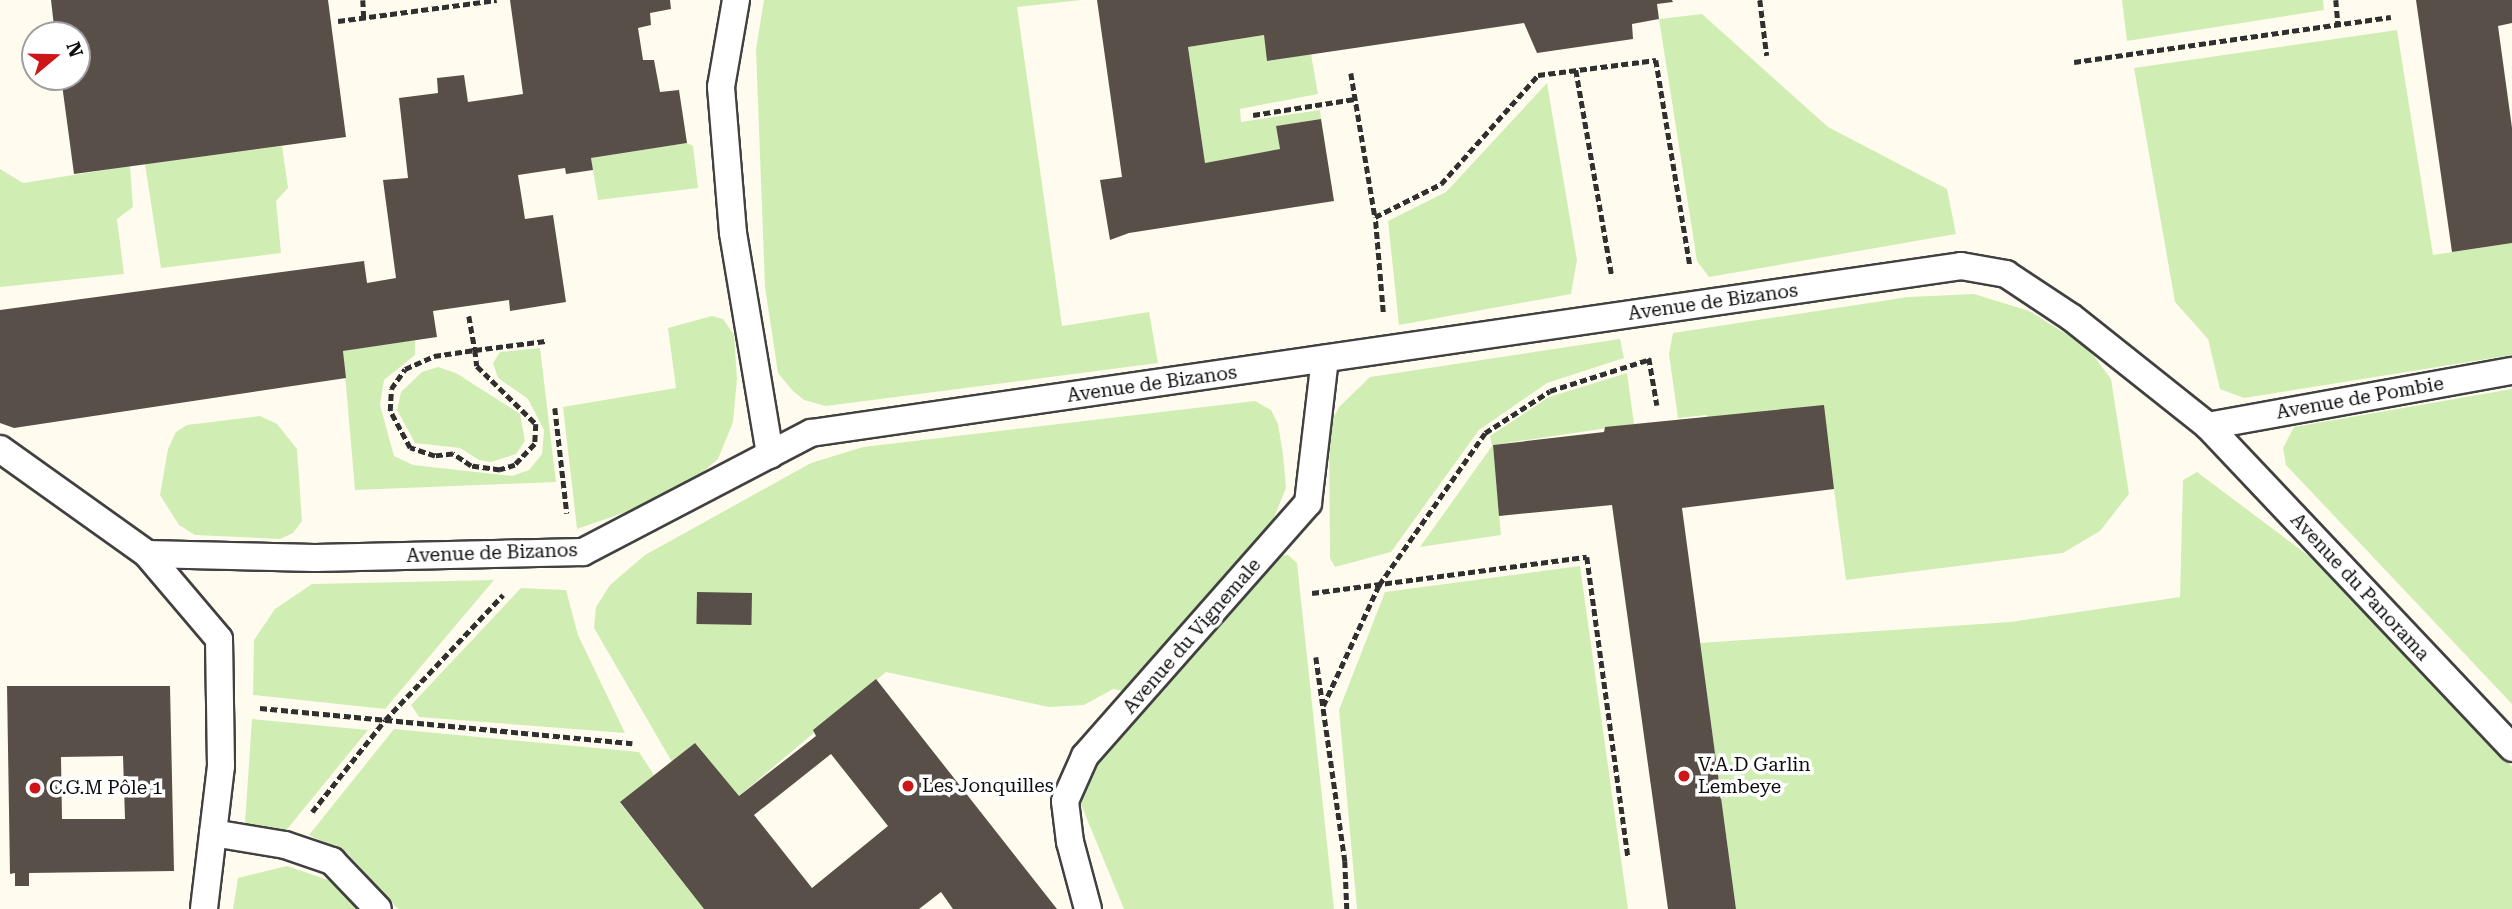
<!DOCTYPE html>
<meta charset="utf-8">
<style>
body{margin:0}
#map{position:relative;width:2512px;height:909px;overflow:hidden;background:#fffcef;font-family:"Roboto Serif",serif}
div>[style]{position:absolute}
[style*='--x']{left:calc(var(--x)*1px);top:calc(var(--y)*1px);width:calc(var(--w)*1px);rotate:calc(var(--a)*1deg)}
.green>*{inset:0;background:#d0eeb4}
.building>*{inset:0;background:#584f49;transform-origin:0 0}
.path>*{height:4.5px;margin-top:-2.25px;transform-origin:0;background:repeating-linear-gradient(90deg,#303030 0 7px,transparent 0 10.5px)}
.roads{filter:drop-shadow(2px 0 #414141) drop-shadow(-2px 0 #414141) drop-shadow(0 2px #414141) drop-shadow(0 -2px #414141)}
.service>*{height:26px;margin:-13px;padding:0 13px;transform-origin:13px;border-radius:13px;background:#fff}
.dots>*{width:19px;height:19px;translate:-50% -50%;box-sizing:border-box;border:4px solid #fff;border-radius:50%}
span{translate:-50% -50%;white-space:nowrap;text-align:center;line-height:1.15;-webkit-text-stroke:7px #fff;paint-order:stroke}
.street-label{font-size:19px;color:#0e0e0e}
.poi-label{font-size:19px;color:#0e0e0e}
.left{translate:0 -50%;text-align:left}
.north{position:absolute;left:21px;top:21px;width:70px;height:70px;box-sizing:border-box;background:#fff;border:2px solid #9f9f9f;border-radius:50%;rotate:71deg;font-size:19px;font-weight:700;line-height:28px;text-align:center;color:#0e0e0e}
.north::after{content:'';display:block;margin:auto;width:24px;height:32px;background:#ce1619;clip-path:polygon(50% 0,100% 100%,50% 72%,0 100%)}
</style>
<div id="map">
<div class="green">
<div style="clip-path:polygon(764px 0,1082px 0,1017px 7px,1062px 326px,1149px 312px,1158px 363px,826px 406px,804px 400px,793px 391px,778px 373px,765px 287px,756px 49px)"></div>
<div style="clip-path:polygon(2122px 0,2323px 0,2324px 10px,2127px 41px)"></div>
<div style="clip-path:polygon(1702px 14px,1828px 127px,1947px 189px,1956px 234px,1709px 277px,1697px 261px,1659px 19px)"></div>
<div style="clip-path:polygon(2397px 30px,2433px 255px,2512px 243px,2512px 355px,2244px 398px,2220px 389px,2208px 339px,2175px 302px,2134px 68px)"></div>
<div style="clip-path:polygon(1264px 35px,1268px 61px,1311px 54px,1318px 94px,1240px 109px,1241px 122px,1320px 110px,1321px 119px,1276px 126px,1280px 149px,1205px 163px,1188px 47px)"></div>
<div style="clip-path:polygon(1547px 83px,1577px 260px,1571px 294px,1399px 325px,1388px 221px,1446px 192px)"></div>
<div style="clip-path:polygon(687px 143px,693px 146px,698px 188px,598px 200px,591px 158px)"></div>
<div style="clip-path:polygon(282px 146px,288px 188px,276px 201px,281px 253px,161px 268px,145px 164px)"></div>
<div style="clip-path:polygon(130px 166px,133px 207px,117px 219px,124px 274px,0 287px,0 169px,23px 183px)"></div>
<div style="clip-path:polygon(1974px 294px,2029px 311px,2087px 347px,2111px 379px,2129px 494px,2100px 531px,2063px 553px,1846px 580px,1834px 489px,1707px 420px,1707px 415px,1678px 418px,1669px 354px,1673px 333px,1908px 297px)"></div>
<div style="clip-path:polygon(712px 316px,723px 319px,734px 335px,737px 379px,733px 422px,718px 459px,691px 482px,626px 512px,577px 529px,563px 407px,676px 388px,668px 328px)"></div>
<div style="clip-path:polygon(1620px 339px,1624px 358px,1547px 383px,1479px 430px,1391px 552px,1335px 567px,1330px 558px,1329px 425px,1340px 406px,1370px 377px)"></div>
<div style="clip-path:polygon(415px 340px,415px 355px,384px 380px,380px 405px,394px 456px,413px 465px,512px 476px,529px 470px,542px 454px,544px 430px,528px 399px,498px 378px,493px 363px,500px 352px,540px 348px,556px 482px,355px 490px,343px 351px)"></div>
<div style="clip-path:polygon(438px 367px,456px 373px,520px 414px,525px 441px,516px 454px,491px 462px,479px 460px,460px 448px,415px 443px,397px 410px,401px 392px,422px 372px)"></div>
<div style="clip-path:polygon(1627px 373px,1634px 424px,1493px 445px,1501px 535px,1420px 547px,1492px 446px,1490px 436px,1549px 397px)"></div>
<div style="clip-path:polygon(2512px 389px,2512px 704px,2286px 465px,2283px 448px,2294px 427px)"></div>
<div style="clip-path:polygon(1255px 401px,1271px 410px,1278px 424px,1283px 454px,1286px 488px,1270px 527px,1123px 691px,1113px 689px,1084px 705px,1049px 707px,886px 672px,739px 796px,672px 762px,594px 628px,596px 607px,610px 585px,645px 555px,811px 463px,863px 447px)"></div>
<div style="clip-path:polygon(260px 416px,277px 424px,297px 449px,302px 521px,293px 533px,280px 539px,195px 535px,179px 525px,160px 495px,168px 449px,176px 432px,187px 425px)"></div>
<div style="clip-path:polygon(2197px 472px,2337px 577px,2512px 767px,2512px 909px,1736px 909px,1700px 643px,2010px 622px,2180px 597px,2183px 480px)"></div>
<div style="clip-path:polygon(1288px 555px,1297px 563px,1334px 909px,1124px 909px,1080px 802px,1095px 756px,1277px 556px)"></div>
<div style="clip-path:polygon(1580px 566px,1628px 909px,1357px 909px,1339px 710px,1385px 592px)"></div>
<div style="clip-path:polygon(494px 580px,385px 709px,253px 695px,254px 640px,275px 609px,312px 584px)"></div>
<div style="clip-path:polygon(521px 588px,566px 590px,578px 635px,625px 733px,419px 717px,411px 705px)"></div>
<div style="clip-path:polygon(252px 719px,368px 730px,284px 833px,245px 823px)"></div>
<div style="clip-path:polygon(394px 729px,639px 752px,654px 775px,620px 803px,704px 909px,398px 909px,348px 854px,309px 835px)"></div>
<div style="clip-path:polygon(287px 866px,334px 882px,359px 909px,233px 909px,238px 878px)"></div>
</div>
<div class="building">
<div style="clip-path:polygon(51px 0,328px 0,346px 137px,74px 174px,61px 77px,77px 77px,77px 35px,55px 35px)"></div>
<div style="clip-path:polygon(510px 0,670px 0,671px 9px,650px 13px,651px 25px,638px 28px,643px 60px,654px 60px,660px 92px,679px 90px,687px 143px,591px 158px,593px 170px,566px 174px,565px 168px,518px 175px,525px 219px,553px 215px,566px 302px,510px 311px,509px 300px,433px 311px,437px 337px,343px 351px,346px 378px,14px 428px,0 423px,0 310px,364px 261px,367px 283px,396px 278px,383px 180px,408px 178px,399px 98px,438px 93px,437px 78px,464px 75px,468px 102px,523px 94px)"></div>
<div style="clip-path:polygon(1097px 0,1672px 0,1673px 2px,1657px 4px,1659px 19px,1632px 24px,1633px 39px,1537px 53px,1524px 23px,1267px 61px,1264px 35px,1188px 47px,1205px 163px,1280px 149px,1276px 126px,1321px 119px,1334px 201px,1129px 233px,1110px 240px,1100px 180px,1122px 177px)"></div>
<div style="clip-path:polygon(2416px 0,2512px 0,2512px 23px,2498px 26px,2512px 128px,2512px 243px,2452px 252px)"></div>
<div style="clip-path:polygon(1824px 405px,1834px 489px,1682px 508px,1736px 909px,1668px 909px,1612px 505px,1499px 516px,1493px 445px,1604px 432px,1605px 427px)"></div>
<div style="left:697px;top:592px;width:55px;height:32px;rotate:1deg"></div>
<div style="clip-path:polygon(evenodd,876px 679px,1057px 909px,953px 909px,941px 892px,919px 909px,704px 909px,620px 802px,695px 743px,739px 796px,816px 736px,813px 730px,876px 679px,831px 754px,888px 826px,812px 888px,754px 815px,831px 754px)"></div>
<div style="clip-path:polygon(evenodd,7px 686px,170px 686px,174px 871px,29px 873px,29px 886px,15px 886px,15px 873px,10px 874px,7px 686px,123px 756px,125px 819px,62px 819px,61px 757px,123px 756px)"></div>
</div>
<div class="path">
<div style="--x:363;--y:0;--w:18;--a:87"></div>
<div style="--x:1760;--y:0;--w:56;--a:82.9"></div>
<div style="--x:2336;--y:0;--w:25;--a:85"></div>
<div style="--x:338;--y:21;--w:160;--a:-7.5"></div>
<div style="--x:2074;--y:62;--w:320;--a:-8.1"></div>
<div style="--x:1576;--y:70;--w:209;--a:80.1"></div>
<div style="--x:1351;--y:73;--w:146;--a:80.5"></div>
<div style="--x:1253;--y:115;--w:103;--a:-8.9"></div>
<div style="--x:1383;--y:312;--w:95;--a:-94.8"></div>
<div style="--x:1375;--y:217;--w:74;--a:-26.6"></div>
<div style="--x:1441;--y:184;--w:146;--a:-48.3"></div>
<div style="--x:1538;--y:75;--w:119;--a:-7.2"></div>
<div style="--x:1656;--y:60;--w:208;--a:80.6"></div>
<div style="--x:469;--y:316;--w:35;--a:80"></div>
<div style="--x:475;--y:350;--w:16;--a:83"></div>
<div style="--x:477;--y:366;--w:83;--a:44.5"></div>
<div style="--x:536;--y:424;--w:20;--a:93"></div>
<div style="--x:535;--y:444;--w:29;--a:134"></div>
<div style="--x:515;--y:465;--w:16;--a:162"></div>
<div style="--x:500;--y:470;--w:29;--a:-172"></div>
<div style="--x:471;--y:466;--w:22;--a:-146"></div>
<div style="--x:453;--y:454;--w:18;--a:174"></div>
<div style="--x:435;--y:456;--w:26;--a:-162"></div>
<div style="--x:410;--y:448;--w:42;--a:-118.4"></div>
<div style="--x:390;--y:411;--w:22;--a:-87"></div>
<div style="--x:391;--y:389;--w:24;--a:-55"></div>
<div style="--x:405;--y:369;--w:32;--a:-24"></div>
<div style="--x:434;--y:356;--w:41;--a:-8.3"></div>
<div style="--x:475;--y:350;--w:71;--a:-7.3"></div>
<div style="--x:1649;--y:358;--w:48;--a:80.3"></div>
<div style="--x:555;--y:408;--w:106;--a:83.5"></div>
<div style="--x:1312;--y:593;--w:277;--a:-7.5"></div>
<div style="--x:1587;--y:557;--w:304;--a:82.2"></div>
<div style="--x:1316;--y:657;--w:206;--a:81.9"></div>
<div style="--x:1345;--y:861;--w:48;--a:87.6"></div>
<div style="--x:1323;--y:706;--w:133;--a:-65.2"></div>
<div style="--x:1379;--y:585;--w:185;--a:-55.1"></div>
<div style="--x:1485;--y:433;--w:77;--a:-32.9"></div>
<div style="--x:1550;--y:391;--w:105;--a:-17.7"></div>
<div style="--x:260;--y:708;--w:374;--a:5.4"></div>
<div style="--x:312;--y:812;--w:117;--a:-51.6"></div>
<div style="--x:385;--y:720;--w:172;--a:-46.7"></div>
</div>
<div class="roads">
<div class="service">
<div style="--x:736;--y:0;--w:88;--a:99.8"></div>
<div style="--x:721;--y:87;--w:146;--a:85.3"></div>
<div style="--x:733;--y:233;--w:225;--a:80.5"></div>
<div style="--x:2208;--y:426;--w:309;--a:-10.3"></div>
<div style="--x:0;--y:449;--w:181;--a:35.5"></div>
<div style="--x:147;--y:554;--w:111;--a:49.7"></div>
<div style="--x:219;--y:639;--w:127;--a:89.1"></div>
<div style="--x:221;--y:766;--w:144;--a:96.8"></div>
<div style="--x:147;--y:554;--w:168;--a:1.4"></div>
<div style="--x:315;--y:558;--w:268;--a:-1.3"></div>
<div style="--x:583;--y:552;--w:257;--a:-27.6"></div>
<div style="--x:811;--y:433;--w:1162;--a:-8.26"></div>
<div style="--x:1961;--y:266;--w:46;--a:10.1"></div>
<div style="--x:2006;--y:274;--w:78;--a:33.5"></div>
<div style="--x:2071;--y:317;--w:175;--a:38.5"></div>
<div style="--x:2208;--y:426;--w:443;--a:46.6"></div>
<div style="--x:213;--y:833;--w:73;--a:9.5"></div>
<div style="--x:285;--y:845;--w:50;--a:18.8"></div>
<div style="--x:332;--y:861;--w:66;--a:46.2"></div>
<div style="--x:1088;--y:909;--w:69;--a:-105"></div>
<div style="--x:1070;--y:842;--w:41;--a:-97"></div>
<div style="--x:1065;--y:801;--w:49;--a:-66"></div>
<div style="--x:1085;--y:756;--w:337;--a:-48.6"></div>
<div style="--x:1308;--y:503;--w:145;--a:-83.3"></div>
</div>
</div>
<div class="dots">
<div style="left:1684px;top:776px;background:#ce1619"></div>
<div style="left:908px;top:786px;background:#ce1619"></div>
<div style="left:35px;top:788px;background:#ce1619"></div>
</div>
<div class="street-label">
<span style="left:1713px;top:302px;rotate:-8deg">Avenue de Bizanos</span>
<span style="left:1152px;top:384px;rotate:-8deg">Avenue de Bizanos</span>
<span style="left:2360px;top:398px;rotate:-10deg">Avenue de Pombie</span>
<span style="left:492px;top:553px;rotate:-2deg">Avenue de Bizanos</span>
<span style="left:2360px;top:587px;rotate:47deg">Avenue du Panorama</span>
<span style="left:1192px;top:636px;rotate:-49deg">Avenue du Vignemale</span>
</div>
<div class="poi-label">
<span class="left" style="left:1698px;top:776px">V.A.D Garlin<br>Lembeye</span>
<span class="left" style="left:922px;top:786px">Les Jonquilles</span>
<span class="left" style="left:49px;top:788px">C.G.M Pôle 1</span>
</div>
<div class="north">N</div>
</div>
